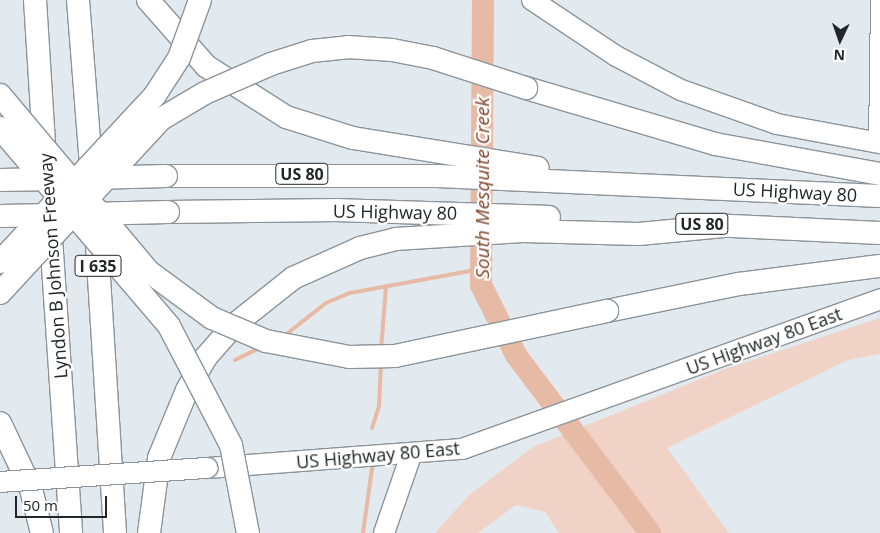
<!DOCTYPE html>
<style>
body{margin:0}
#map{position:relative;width:880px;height:533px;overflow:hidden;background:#e2eaf0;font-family:"Open Sans",sans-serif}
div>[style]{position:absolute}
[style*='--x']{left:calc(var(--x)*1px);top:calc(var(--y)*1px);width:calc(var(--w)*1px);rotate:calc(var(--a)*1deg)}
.green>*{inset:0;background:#f0d3c6}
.stream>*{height:4px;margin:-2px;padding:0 2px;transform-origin:2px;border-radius:2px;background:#e7baa5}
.river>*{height:22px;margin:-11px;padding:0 11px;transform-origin:11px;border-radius:11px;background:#e7baa5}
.roads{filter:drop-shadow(1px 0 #8c9499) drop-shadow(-1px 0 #8c9499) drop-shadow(0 1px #8c9499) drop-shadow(0 -1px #8c9499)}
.minor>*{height:16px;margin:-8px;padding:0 8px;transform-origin:8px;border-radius:8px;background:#fff}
.major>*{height:20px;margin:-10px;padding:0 10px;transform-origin:10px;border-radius:10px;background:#fff}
.highway>*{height:22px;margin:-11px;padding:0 11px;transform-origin:11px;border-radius:11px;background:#fff}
.bridges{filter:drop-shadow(1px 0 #8c9499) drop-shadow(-1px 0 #8c9499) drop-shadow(0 1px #8c9499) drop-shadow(0 -1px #8c9499)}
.major-bridge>*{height:20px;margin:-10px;padding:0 10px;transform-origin:10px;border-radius:10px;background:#fff}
.highway-bridge>*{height:22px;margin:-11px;padding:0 11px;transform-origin:11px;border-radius:11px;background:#fff}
span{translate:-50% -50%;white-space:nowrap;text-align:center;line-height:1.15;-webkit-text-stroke:4.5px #fff;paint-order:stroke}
.shield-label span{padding:1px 4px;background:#fff;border:1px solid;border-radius:4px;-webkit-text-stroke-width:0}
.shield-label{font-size:16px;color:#232628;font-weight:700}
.street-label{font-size:18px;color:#232628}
.water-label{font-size:19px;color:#7d4326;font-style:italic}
.north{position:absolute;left:815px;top:15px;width:50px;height:50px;-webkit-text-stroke:4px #fff;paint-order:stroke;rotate:183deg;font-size:14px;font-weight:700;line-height:20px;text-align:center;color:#232628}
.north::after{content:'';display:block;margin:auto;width:18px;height:22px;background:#232628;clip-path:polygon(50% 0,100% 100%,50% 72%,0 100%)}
.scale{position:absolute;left:15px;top:496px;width:92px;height:22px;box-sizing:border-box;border:2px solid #232628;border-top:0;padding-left:6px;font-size:15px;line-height:18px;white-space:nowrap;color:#232628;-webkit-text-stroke:4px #fff;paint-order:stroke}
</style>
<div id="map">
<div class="green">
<div style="clip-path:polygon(880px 318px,880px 354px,848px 360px,667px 448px,729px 533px,559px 533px,545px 512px,516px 505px,478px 533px,435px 533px,470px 494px,533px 447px,725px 369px)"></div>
</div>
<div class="stream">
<div style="--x:284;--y:336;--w:53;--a:-38.2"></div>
<div style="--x:326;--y:303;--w:26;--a:-23"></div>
<div style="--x:350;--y:293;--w:133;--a:-10.4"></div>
<div style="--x:381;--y:350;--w:64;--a:-85.5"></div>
<div style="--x:235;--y:360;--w:30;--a:-26"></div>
<div style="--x:372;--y:428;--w:23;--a:-72"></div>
<div style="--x:379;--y:406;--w:42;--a:-87.3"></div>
<div style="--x:363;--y:533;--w:66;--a:-82.1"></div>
</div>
<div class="river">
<div style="--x:483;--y:0;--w:285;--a:90.4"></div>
<div style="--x:481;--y:285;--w:78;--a:63.4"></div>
<div style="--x:516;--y:355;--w:223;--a:53"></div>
</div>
<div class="roads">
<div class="minor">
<div style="--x:877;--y:143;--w:143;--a:-89.2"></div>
</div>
<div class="major">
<div style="--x:532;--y:0;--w:101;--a:33.7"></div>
<div style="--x:616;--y:56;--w:73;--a:27.6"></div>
<div style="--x:681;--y:90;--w:102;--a:19.5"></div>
<div style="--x:777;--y:124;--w:105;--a:10.5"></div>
<div style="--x:208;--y:468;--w:255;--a:-4.3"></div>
<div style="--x:462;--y:449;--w:444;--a:-19.7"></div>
<div style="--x:384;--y:533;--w:83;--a:-70.9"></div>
</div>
<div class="highway">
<div style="--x:35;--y:0;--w:159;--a:86.4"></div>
<div style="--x:78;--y:0;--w:179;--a:85.5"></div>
<div style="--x:148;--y:0;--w:88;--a:48.7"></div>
<div style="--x:206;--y:66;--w:95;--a:32.5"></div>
<div style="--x:286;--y:117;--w:70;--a:17.4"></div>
<div style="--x:353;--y:138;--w:187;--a:9.2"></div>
<div style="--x:526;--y:88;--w:197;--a:16.5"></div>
<div style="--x:715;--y:144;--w:168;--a:10.3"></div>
<div style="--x:166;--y:176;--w:271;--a:0"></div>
<div style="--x:437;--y:176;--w:443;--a:2.6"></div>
<div style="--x:168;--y:212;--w:170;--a:-0.7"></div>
<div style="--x:338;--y:210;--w:211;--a:1.9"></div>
<div style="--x:50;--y:223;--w:311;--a:86.1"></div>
<div style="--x:711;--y:225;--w:169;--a:2.7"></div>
<div style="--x:96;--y:230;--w:304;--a:86.4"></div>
<div style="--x:607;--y:311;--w:135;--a:-11.6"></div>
<div style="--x:739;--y:284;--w:142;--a:-7.3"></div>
<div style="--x:0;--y:423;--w:73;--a:64.8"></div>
<div style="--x:31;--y:489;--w:45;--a:76"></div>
<div style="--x:149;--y:533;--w:76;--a:-82.4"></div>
<div style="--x:159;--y:458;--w:74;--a:-67.6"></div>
<div style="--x:187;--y:390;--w:38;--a:-60"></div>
<div style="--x:206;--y:357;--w:43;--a:-48.8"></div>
<div style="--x:234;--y:325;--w:75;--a:-38.5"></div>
<div style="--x:293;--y:278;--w:73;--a:-24.1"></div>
<div style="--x:360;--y:248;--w:37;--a:-14"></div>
<div style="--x:396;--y:239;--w:127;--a:-3.6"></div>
<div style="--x:523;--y:231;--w:116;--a:1.5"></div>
<div style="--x:639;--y:234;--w:85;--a:-5.4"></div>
</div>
</div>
<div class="bridges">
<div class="major-bridge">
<div style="--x:0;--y:482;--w:208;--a:-3.9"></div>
</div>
<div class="highway-bridge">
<div style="--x:0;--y:95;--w:230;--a:49.9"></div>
<div style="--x:148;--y:271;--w:79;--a:36.3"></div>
<div style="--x:212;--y:318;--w:59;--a:23.1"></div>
<div style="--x:266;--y:341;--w:85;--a:10.9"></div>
<div style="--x:349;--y:357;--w:46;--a:-1.2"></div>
<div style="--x:395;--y:356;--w:217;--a:-12"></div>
<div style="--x:0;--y:128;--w:260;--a:49.5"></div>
<div style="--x:169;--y:326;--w:134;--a:62.5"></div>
<div style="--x:231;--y:445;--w:90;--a:79.1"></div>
<div style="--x:94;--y:178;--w:72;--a:-1.6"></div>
<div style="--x:0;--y:180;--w:55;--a:-1"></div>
<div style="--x:88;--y:214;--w:80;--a:-1.4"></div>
<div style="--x:0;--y:216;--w:54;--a:-1.1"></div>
<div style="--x:0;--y:262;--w:228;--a:-47.1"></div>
<div style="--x:155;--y:95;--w:44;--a:-57"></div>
<div style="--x:179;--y:58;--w:62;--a:-70.1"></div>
<div style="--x:0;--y:293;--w:237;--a:-47.2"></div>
<div style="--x:161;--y:119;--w:51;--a:-30.6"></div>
<div style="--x:205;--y:93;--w:72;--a:-23.7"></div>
<div style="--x:271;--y:64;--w:43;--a:-17.6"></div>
<div style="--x:312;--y:51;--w:36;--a:-6"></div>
<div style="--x:348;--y:47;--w:44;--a:3.9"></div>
<div style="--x:392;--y:50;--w:42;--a:11"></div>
<div style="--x:433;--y:58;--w:98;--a:17.9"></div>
</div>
</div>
<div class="shield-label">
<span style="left:302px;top:174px">US 80</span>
<span style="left:702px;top:224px">US 80</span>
<span style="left:98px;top:266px">I 635</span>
</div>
<div class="street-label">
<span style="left:795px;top:192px;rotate:3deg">US Highway 80</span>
<span style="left:395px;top:212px;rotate:1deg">US Highway 80</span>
<span style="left:53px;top:266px;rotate:-94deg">Lyndon B Johnson Freeway</span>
<span style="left:764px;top:341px;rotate:-20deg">US Highway 80 East</span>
<span style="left:378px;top:455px;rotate:-5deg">US Highway 80 East</span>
</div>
<div class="water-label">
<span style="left:483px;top:188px;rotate:-90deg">South Mesquite Creek</span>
</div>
<div class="north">N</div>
<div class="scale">50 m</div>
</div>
